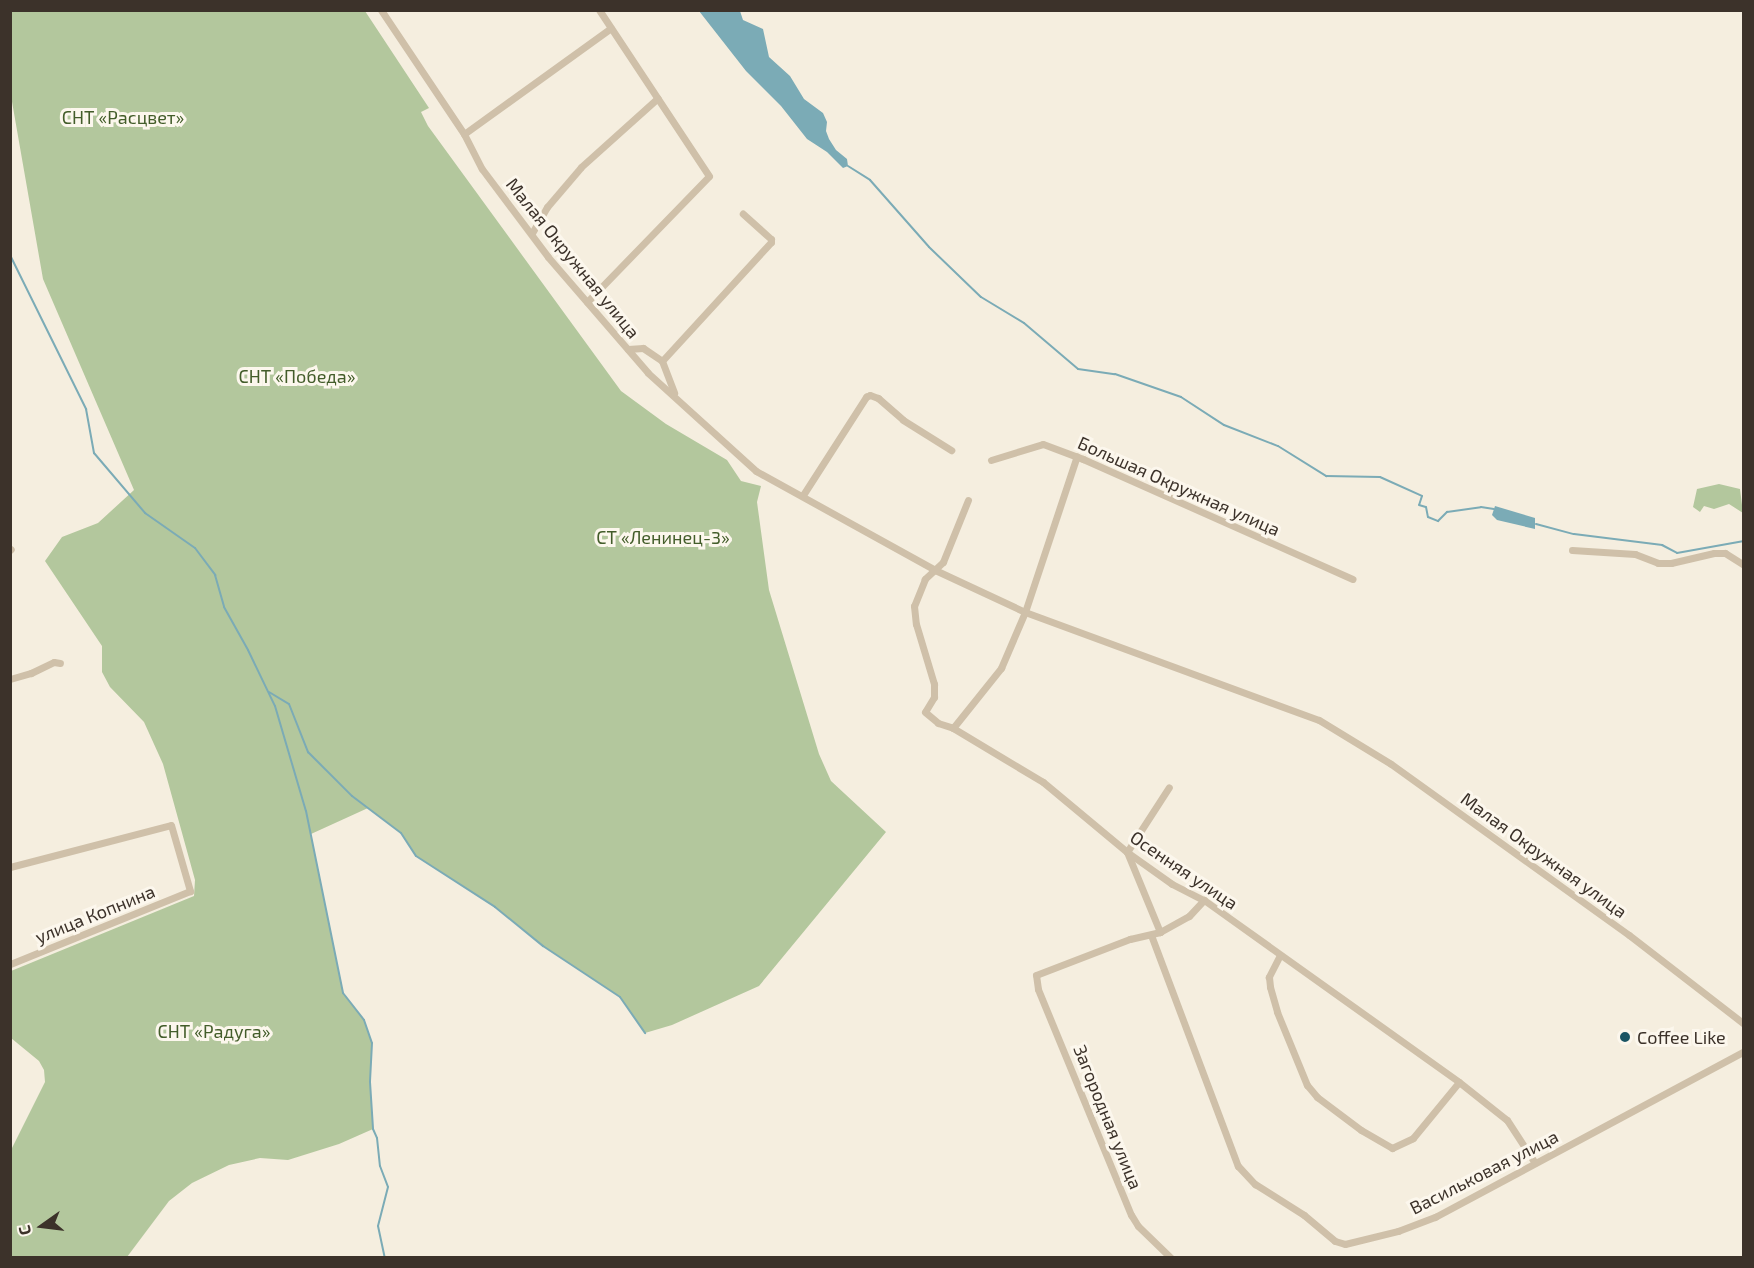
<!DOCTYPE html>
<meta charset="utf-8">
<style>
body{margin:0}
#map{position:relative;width:1754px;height:1268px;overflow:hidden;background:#f5eedf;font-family:"Exo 2",sans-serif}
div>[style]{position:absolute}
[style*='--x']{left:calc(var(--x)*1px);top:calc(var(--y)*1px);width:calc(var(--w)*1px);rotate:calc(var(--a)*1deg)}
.green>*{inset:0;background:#b3c79d}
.water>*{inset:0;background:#7babb6}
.stream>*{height:2px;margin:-1px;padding:0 1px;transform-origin:1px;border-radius:1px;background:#7babb6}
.street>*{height:7px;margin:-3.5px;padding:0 3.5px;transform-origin:3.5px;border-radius:3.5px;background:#cfc0a9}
.dots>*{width:16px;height:16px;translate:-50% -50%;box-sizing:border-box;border:3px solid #fcf7ed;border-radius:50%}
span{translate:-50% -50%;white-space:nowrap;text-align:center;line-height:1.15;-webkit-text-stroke:6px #fcf7ed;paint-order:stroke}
.park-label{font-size:18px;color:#435d2a}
.street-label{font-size:18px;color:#3c322a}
.poi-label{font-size:18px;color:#3c322a}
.left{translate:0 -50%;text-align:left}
.frame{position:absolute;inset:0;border:12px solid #3c322a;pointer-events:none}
.north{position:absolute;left:12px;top:1196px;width:60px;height:60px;-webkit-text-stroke:4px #fcf7ed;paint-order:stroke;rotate:256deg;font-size:16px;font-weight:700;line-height:24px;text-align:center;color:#3c322a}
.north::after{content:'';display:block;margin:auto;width:21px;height:27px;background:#3c322a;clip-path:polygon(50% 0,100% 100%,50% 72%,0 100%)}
</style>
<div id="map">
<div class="green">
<div style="clip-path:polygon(10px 11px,365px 11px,429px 108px,421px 112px,428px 126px,621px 391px,666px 424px,727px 460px,741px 481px,761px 486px,757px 502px,769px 590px,819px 754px,831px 781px,886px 832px,759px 986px,672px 1025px,645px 1033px,620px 997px,543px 946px,495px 907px,416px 856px,401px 833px,368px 808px,311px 834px,343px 993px,364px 1020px,372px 1043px,370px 1082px,373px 1129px,339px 1144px,288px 1160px,260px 1158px,229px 1165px,192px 1183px,169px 1201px,127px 1257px,11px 1257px,11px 1150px,45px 1082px,44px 1070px,39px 1061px,11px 1038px,11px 971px,194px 896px,195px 880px,163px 764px,144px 722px,110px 687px,102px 672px,102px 646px,45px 561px,62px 537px,98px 523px,134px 490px,43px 279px,11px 96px)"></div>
<div style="clip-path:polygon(1719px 484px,1740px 489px,1743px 513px,1729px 504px,1714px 509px,1704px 506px,1700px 512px,1693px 507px,1697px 489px)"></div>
</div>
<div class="water">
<div style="clip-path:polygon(699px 11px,740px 11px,743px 20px,763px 29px,769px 57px,790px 76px,804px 99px,823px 113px,827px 122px,826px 131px,829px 139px,836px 150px,847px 159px,848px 166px,843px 168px,827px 152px,807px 139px,781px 106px,746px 71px)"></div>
<div style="clip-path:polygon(1495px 506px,1535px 518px,1535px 529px,1497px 520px,1492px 515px)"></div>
</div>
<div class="stream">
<div style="--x:848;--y:166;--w:26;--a:32"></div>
<div style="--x:870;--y:180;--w:89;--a:48.6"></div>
<div style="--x:929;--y:247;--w:72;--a:43.9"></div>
<div style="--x:981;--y:297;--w:50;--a:31.2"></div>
<div style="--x:1024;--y:323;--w:71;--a:40.4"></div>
<div style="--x:1078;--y:369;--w:37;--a:8"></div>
<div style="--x:1115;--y:374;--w:70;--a:19.2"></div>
<div style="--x:1181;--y:397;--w:51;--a:33.1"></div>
<div style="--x:1224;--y:425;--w:58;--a:21.3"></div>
<div style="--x:1278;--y:446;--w:57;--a:32"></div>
<div style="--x:1326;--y:476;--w:54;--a:1.1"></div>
<div style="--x:1380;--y:477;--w:46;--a:24.3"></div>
<div style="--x:1422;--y:496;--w:9;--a:108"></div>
<div style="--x:1419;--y:505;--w:7;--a:16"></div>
<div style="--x:1426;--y:507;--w:10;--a:79"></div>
<div style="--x:1428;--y:517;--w:11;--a:22"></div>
<div style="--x:1438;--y:521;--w:13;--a:-45"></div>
<div style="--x:1447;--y:512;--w:34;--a:-8"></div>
<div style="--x:1481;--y:507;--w:13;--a:9"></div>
<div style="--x:10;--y:255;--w:172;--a:63.7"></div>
<div style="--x:86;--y:409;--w:45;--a:79.7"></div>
<div style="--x:94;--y:453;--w:79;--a:49.6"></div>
<div style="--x:145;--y:513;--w:61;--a:35"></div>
<div style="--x:195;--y:548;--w:34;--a:53"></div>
<div style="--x:215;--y:575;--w:33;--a:74"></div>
<div style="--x:224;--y:607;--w:49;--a:60.8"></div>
<div style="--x:248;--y:650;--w:62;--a:64.3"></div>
<div style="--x:275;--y:706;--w:109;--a:73.6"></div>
<div style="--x:306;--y:811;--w:186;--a:78.5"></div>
<div style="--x:343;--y:993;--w:34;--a:52"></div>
<div style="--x:364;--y:1020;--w:24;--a:71"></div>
<div style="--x:372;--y:1043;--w:39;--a:93"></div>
<div style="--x:370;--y:1082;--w:47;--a:86.3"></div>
<div style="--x:373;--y:1129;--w:10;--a:66"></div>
<div style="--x:377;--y:1138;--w:28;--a:84"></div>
<div style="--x:380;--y:1166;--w:22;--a:69"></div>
<div style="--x:388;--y:1187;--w:40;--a:104.4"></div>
<div style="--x:378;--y:1226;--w:33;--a:78"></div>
<div style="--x:1536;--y:524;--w:39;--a:15"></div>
<div style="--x:1574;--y:534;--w:89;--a:7.1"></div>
<div style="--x:1662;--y:545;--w:17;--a:28"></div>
<div style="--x:1677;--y:553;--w:68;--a:-10.2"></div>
<div style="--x:269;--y:692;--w:23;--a:31"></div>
<div style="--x:289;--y:704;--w:52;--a:68.4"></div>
<div style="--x:308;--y:752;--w:62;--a:45"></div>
<div style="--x:352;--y:796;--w:61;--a:37.1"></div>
<div style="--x:401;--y:833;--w:27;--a:57"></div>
<div style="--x:416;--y:856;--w:94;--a:32.8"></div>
<div style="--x:495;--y:907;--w:62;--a:39.1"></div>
<div style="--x:543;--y:946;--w:92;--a:33.5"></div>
<div style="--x:620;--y:997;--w:44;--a:55.2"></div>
</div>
<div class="street">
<div style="--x:381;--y:10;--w:149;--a:56.2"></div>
<div style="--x:464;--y:134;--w:39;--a:63"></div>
<div style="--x:482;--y:169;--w:110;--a:53.1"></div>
<div style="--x:548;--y:257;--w:153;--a:49.2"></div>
<div style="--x:648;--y:373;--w:146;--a:42.2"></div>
<div style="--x:756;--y:471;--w:205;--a:28.9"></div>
<div style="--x:935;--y:570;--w:99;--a:25"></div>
<div style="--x:1025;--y:612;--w:313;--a:20.2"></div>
<div style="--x:1319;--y:720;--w:84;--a:31.4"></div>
<div style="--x:1391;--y:764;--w:293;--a:35.7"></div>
<div style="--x:1629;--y:935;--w:145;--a:37.7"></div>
<div style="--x:464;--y:134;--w:181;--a:-35.8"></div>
<div style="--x:532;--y:233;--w:30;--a:-60"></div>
<div style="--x:547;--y:207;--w:52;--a:-49.6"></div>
<div style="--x:581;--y:167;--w:103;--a:-41.9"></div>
<div style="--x:587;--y:302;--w:175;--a:-45.9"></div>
<div style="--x:709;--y:176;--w:199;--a:-123.5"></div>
<div style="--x:628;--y:349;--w:15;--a:-4"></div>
<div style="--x:643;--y:348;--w:23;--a:34"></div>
<div style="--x:662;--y:361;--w:34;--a:69"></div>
<div style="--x:662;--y:361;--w:161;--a:-47.5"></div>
<div style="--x:771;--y:242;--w:3;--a:-90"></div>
<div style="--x:771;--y:239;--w:38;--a:-138"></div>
<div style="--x:991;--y:460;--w:54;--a:-17.1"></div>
<div style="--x:1043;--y:444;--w:43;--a:20.6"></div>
<div style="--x:1083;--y:459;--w:295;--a:24"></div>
<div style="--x:803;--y:495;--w:117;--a:-57.3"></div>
<div style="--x:866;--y:397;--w:4;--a:-27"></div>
<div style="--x:870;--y:395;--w:9;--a:21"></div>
<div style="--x:878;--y:398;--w:33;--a:41"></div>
<div style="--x:903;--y:420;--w:57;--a:32"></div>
<div style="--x:968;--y:500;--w:67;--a:112"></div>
<div style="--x:943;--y:562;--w:25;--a:137"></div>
<div style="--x:925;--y:579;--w:29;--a:112"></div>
<div style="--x:914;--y:606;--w:18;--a:84"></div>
<div style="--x:916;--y:624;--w:63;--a:73.3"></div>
<div style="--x:934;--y:684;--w:13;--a:90"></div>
<div style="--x:934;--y:697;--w:17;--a:121"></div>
<div style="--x:925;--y:712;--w:17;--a:40"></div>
<div style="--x:938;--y:723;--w:16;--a:18"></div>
<div style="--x:953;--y:728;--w:105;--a:31"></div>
<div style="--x:1043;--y:782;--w:109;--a:39.8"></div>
<div style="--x:1127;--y:852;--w:55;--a:35.4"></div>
<div style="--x:1172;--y:884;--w:36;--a:27"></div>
<div style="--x:1204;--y:900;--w:313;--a:35.5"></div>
<div style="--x:1459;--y:1082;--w:61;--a:38.4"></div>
<div style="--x:1507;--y:1120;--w:51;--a:56.9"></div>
<div style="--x:10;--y:550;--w:1;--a:-45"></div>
<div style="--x:1572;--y:550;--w:63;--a:3.6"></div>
<div style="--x:1635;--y:554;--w:25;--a:21"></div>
<div style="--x:1658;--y:563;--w:13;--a:0"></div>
<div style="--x:1671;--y:563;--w:44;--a:-13.1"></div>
<div style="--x:1714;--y:553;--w:11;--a:0"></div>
<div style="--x:1725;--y:553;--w:22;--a:32"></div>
<div style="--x:10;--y:679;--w:22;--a:-16"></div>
<div style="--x:31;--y:673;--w:25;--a:-26"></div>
<div style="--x:54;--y:662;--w:6;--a:9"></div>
<div style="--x:953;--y:728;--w:77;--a:-51.3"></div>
<div style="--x:1001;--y:668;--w:61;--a:-66.8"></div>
<div style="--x:1025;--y:612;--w:164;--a:-71.6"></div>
<div style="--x:10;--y:867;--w:166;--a:-14.6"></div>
<div style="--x:171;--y:825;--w:69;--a:73.9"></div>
<div style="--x:190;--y:891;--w:194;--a:157.9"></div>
<div style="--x:1160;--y:932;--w:87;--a:-112.4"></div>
<div style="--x:1127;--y:852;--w:77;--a:-57.1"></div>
<div style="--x:1151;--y:935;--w:247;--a:69.4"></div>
<div style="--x:1238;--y:1166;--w:25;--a:47"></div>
<div style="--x:1255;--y:1184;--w:58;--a:32.3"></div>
<div style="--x:1304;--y:1215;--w:40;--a:40"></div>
<div style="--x:1335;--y:1241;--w:10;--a:17"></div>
<div style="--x:1345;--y:1244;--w:55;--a:-13.8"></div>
<div style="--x:1398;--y:1231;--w:40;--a:-21"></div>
<div style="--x:1435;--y:1217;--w:351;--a:-28.2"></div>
<div style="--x:1280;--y:955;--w:25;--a:117"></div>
<div style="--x:1269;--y:977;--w:10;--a:84"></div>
<div style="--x:1270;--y:987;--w:26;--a:74"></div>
<div style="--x:1277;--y:1012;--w:79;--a:67.7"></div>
<div style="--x:1307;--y:1085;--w:16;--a:50"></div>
<div style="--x:1317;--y:1097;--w:55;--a:36.9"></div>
<div style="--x:1361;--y:1130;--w:36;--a:30"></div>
<div style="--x:1392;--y:1148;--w:23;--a:-25"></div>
<div style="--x:1413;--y:1138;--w:72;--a:-50.6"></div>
<div style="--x:1171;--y:1258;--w:46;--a:-135.9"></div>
<div style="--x:1138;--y:1226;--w:13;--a:-122"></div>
<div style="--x:1131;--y:1215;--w:244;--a:-112.4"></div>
<div style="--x:1038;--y:989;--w:14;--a:-98"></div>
<div style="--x:1036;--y:975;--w:101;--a:-21"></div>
<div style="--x:1130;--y:939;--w:31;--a:-13"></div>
<div style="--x:1160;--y:932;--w:33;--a:-29"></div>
<div style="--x:1189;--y:916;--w:22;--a:-47"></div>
</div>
<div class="dots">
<div style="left:1625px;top:1037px;background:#1a5463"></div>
</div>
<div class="park-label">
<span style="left:123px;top:117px">СНТ «Расцвет»</span>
<span style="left:297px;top:376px">СНТ «Победа»</span>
<span style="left:663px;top:537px">СТ «Ленинец-3»</span>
<span style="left:214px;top:1031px">СНТ «Радуга»</span>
</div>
<div class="street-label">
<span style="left:573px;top:258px;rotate:51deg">Малая Окружная улица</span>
<span style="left:1179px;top:486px;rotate:24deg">Большая Окружная улица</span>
<span style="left:1544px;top:855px;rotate:36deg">Малая Окружная улица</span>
<span style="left:1184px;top:870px;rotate:34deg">Осенняя улица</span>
<span style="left:95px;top:914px;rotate:-22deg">улица Копнина</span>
<span style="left:1108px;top:1117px;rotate:68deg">Загородная улица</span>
<span style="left:1484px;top:1172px;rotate:-27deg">Васильковая улица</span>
</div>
<div class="poi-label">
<span class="left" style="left:1637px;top:1037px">Coffee Like</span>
</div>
<div class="frame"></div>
<div class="north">С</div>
</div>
